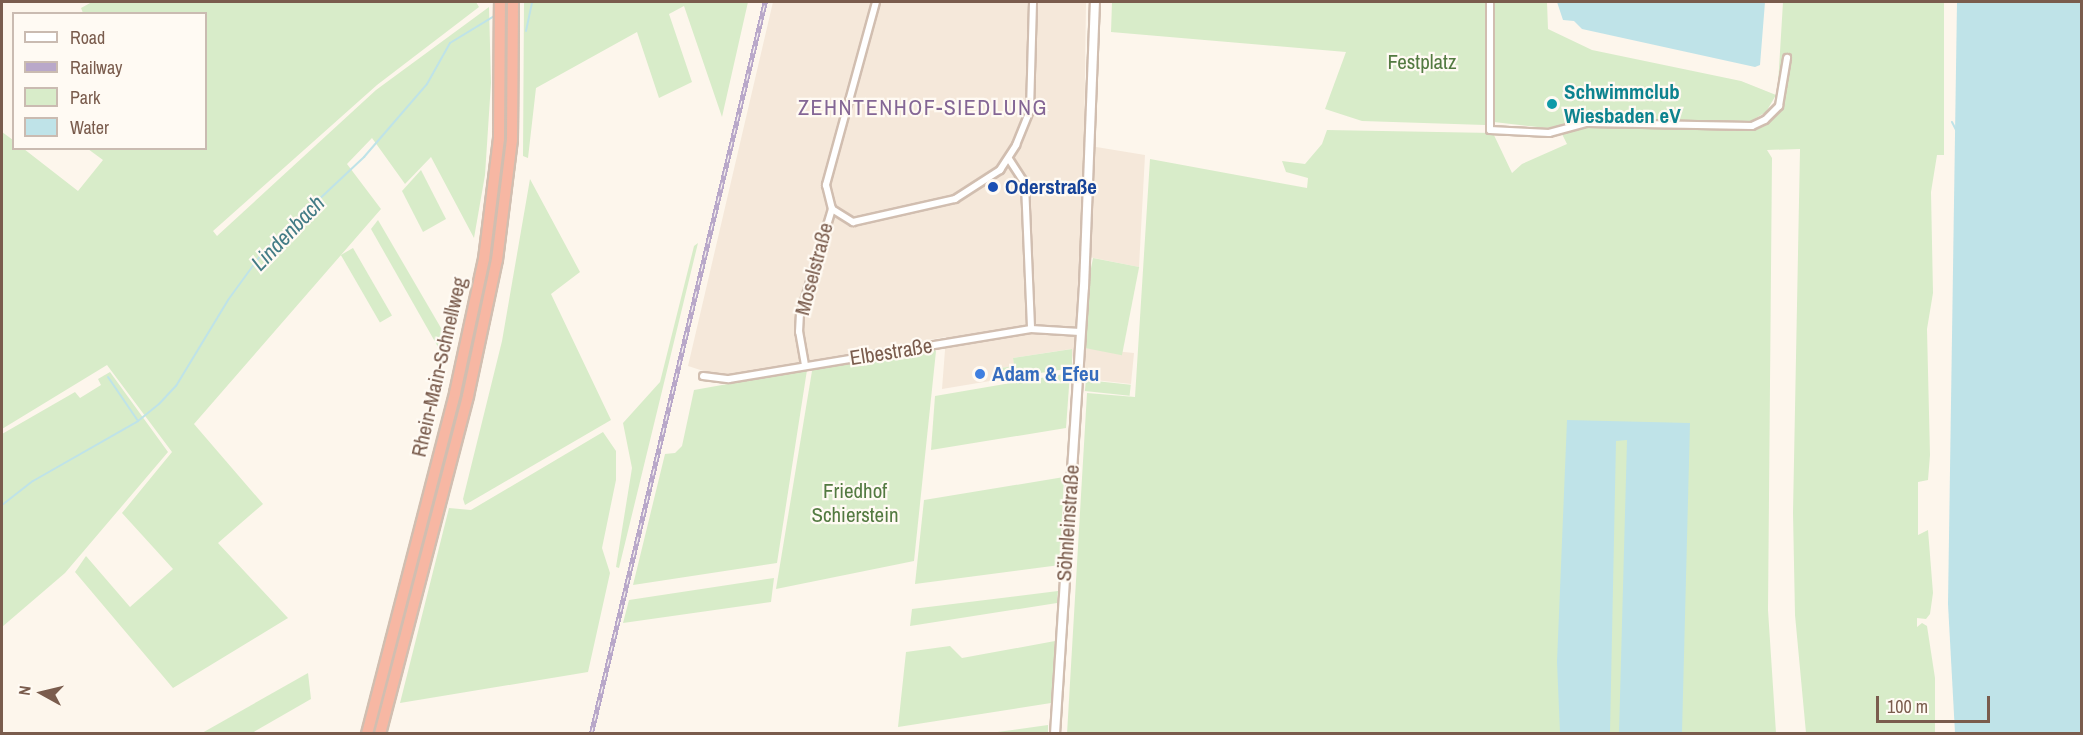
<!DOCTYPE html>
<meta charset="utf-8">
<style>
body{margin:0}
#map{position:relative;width:2083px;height:735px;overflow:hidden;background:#fdf6ec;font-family:"Archivo Narrow",sans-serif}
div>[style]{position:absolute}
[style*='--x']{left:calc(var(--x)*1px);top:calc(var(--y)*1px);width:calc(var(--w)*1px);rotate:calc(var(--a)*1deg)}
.residential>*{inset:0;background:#f5e8da}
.green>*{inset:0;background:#d8ecc9;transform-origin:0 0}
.water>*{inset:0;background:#bfe3e8}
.stream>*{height:2px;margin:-1px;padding:0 1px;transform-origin:1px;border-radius:1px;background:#bfe3e8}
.roads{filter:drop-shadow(2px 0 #d1beb0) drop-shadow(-2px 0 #d1beb0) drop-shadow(0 2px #d1beb0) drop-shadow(0 -2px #d1beb0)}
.minor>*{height:6px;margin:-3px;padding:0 3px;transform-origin:3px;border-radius:3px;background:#fff}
.tertiary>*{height:8px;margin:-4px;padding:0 4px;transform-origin:4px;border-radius:4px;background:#fff}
.motorway>*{height:10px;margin:-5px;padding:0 5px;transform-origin:5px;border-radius:5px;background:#f7b7a3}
.rail>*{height:4.5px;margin-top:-2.25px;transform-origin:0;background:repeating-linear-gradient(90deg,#fffaf3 0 7px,#b9a8c9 0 14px);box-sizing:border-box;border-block:2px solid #b9a8c9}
.dots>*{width:16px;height:16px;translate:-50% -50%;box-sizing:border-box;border:3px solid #fffaf3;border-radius:50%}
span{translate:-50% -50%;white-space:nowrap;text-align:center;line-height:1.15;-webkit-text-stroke:4.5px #fffaf3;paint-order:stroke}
.park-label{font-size:21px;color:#537a41}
.culture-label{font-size:21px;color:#0d838f;font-weight:700}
.left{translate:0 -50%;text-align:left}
.transit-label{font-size:21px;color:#164399;font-weight:700}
.street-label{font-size:21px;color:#7a5c4d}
.shop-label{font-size:21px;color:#366cbe;font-weight:700}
.neighbourhood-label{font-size:22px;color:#846695;letter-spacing:1.5px}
.water-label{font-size:22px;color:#437c86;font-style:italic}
.frame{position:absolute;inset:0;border:3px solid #7a5c4d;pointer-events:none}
.legend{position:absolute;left:12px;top:12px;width:195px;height:138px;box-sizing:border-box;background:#fffaf3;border:2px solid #cabbb1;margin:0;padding:8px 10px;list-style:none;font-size:18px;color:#7a5c4d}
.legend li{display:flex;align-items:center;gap:12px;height:30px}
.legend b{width:30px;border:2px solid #cabbb1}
.north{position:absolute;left:12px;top:663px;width:60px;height:60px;-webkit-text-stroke:4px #fffaf3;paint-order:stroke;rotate:278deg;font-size:16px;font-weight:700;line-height:24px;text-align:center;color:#7a5c4d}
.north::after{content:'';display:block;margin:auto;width:21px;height:27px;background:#7a5c4d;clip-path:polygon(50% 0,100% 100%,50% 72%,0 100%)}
.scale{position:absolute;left:1876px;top:696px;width:114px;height:27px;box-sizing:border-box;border:3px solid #7a5c4d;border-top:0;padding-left:8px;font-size:18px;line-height:21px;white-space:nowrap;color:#7a5c4d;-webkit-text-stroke:4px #fffaf3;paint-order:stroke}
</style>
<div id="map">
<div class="residential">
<div style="clip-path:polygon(773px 2px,1086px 2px,1084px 145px,1145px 155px,1139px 267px,1079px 255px,1075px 347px,1134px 353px,1131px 384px,1086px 379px,1074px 367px,1071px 349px,1013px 358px,1014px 366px,994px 369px,996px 380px,942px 389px,946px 337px,719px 376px,688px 366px)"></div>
</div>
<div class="green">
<div style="clip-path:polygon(92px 2px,476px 2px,479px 7px,377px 85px,213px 231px,217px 236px,376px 90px,489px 7px,491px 83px,485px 175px,474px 238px,431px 157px,405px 184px,372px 138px,347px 164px,381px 209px,194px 424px,263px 504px,218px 543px,288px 618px,173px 688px,75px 572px,86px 556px,130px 607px,173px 569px,122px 513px,172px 452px,107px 365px,2px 429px,2px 132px,13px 140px,14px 148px,24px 149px,78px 191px,103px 160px,88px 149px,206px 148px,206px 14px,83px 13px,81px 8px)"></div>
<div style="clip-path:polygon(524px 2px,748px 2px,722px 117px,684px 6px,669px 14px,692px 82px,659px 98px,637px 32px,536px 88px,528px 158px,523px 156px)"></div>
<div style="clip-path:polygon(1112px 2px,1485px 2px,1485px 125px,1362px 121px,1325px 109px,1346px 52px,1111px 32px)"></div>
<div style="clip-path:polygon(1494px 2px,1547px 2px,1548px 29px,1592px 50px,1741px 81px,1776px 95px,1766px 112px,1751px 121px,1591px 119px,1546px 128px,1494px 122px)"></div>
<div style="clip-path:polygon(1783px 2px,1944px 2px,1944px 155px,1937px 155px,1931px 192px,1933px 293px,1927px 329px,1930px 455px,1928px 480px,1918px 482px,1918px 535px,1928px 530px,1933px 593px,1930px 614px,1926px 619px,1917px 618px,1917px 627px,1922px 623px,1927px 626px,1935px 678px,1935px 733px,1806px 733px,1795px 615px,1793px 513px,1800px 149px,1767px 150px,1772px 158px,1768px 610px,1776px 733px,1067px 734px,1087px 393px,1135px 397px,1150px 159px,1307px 188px,1308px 178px,1286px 172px,1282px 161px,1305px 164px,1322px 144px,1327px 130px,1493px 133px,1512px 173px,1522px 164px,1567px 144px,1562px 134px,1591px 126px,1753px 128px,1779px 109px,1783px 100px,1785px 93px,1778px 85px)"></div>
<div style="clip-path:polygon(421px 170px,446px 219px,423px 232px,402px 191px)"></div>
<div style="clip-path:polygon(530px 179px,580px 272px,551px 294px,611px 420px,465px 505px,463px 499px,502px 341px)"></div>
<div style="clip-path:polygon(378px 220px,448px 340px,442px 354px,371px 229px)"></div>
<div style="clip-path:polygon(698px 243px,619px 568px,616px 567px,632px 468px,623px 423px,660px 382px,694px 246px)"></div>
<div style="left:353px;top:248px;width:78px;height:14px;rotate:60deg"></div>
<div style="left:1093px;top:258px;width:47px;height:90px;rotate:11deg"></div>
<div style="clip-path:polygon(933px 348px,936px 351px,914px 561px,776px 589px,812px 371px,816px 367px)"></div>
<div style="clip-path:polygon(1072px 349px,1072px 368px,996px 380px,994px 369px,1014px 366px,1013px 358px)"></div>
<div style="clip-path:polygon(807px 370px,777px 563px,633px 585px,665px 454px,675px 453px,682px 446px,694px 390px)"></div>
<div style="clip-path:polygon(110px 372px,168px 452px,65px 573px,2px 627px,2px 434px,75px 392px,80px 398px,101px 385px,98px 379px)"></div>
<div style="clip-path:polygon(1070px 373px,1066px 428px,931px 450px,935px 396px)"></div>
<div style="left:1086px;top:380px;width:45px;height:11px;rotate:6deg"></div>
<div style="clip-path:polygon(603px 432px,616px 451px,616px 480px,602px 548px,610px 573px,588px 672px,400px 703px,449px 508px,471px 510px)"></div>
<div style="clip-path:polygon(1064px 477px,1060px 565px,915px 584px,924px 500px)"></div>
<div style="clip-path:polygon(774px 578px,771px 602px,623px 623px,629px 600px)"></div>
<div style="clip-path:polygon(1058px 591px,1057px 603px,910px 626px,912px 609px)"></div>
<div style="clip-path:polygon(1055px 641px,1051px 703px,898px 727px,906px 652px,950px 646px,962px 658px)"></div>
<div style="clip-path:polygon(308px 673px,311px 699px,252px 733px,202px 733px)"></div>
<div style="clip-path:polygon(1048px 725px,1048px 733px,990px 733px)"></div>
</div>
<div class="water">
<div style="clip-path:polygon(1557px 2px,1765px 2px,1760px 65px,1755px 67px,1582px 29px,1574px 21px,1563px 20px)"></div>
<div style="clip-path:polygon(1957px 2px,2081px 2px,2081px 733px,1955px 733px,1948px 604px)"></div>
<div style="clip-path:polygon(1567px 420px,1690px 423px,1682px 733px,1619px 733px,1627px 440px,1616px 441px,1610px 733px,1560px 733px,1557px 662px)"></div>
</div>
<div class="stream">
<div style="--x:526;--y:31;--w:30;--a:-78"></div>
<div style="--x:1952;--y:122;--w:9;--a:63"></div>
<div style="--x:108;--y:377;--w:53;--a:55.7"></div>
<div style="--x:2;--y:505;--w:39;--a:-38"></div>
<div style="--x:33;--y:481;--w:121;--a:-29.7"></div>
<div style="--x:138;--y:421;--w:27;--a:-39"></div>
<div style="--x:159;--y:404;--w:25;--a:-47"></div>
<div style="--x:176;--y:386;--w:100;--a:-58.8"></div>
<div style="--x:228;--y:300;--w:59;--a:-53.9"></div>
<div style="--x:263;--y:252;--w:139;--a:-43.2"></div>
<div style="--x:364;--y:157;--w:96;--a:-49.2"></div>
<div style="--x:427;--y:84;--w:47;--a:-60.7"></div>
<div style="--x:450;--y:43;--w:54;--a:-31.3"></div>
</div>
<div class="roads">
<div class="minor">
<div style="--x:876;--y:2;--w:190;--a:105.3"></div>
<div style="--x:826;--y:185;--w:25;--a:76"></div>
<div style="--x:832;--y:209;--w:25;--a:32"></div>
<div style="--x:853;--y:222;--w:105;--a:-12.7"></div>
<div style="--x:955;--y:199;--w:54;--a:-32.8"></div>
<div style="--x:1000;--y:170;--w:30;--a:-57"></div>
<div style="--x:1016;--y:145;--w:38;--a:-68"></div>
<div style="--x:1030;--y:110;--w:108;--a:-88.4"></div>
<div style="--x:1490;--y:2;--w:128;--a:90"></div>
<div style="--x:1490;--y:130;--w:59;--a:2.9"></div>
<div style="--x:1549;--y:133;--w:39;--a:-15"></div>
<div style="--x:1587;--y:123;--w:165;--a:1"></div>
<div style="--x:1752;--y:126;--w:14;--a:-25"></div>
<div style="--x:1765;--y:120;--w:20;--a:-45"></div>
<div style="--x:1779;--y:106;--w:49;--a:-80.5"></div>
<div style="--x:1009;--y:159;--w:30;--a:57"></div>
<div style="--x:1025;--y:184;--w:145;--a:87.6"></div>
<div style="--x:805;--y:365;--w:34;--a:-100"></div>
<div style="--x:799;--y:332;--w:17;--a:-87"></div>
<div style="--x:800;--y:315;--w:111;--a:-73.2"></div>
<div style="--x:703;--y:376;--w:26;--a:7"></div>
<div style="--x:729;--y:379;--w:306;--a:-9.4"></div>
<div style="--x:1031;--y:329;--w:49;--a:3.5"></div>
</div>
<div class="tertiary">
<div style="--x:1055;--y:734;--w:448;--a:-86.3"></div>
<div style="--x:1084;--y:287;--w:285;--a:-87.8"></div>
</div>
<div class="motorway">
<div style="--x:367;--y:734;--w:352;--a:-75.5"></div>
<div style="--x:455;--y:393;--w:137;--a:-77.8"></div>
<div style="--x:484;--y:259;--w:121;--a:-82.9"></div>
<div style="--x:499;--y:139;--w:137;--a:-89.6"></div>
<div style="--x:380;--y:734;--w:349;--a:-75.4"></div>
<div style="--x:468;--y:396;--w:139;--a:-78"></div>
<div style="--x:497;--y:260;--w:121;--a:-82.9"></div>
<div style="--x:512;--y:140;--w:138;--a:-89.6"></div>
</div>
</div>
<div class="rail">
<div style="--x:591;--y:734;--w:752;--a:-76.63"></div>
</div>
<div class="dots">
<div style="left:1552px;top:104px;background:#0f9aa8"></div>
<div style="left:993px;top:187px;background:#1a4fb4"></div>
<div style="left:980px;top:374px;background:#3f7fe0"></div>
</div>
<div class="park-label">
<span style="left:1422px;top:62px">Festplatz</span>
<span style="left:855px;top:503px">Friedhof<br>Schierstein</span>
</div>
<div class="culture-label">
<span class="left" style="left:1564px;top:104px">Schwimmclub<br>Wiesbaden eV</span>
</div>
<div class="transit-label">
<span class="left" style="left:1005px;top:187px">Oderstraße</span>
</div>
<div class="street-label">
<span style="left:814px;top:269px;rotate:-75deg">Moselstraße</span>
<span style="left:891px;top:352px;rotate:-9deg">Elbestraße</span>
<span style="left:439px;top:367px;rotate:-77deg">Rhein-Main-Schnellweg</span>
<span style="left:1068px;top:523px;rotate:-86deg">Söhnleinstraße</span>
</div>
<div class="shop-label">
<span class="left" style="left:992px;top:374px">Adam &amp; Efeu</span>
</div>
<div class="neighbourhood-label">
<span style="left:923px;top:108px">ZEHNTENHOF-SIEDLUNG</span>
</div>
<div class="water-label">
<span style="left:288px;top:233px;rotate:-46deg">Lindenbach</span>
</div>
<div class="frame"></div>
<ul class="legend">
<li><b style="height:8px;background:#fff"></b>Road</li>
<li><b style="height:8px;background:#b9a8c9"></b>Railway</li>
<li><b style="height:16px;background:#d8ecc9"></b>Park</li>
<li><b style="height:16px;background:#bfe3e8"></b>Water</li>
</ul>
<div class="north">N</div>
<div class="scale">100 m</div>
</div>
